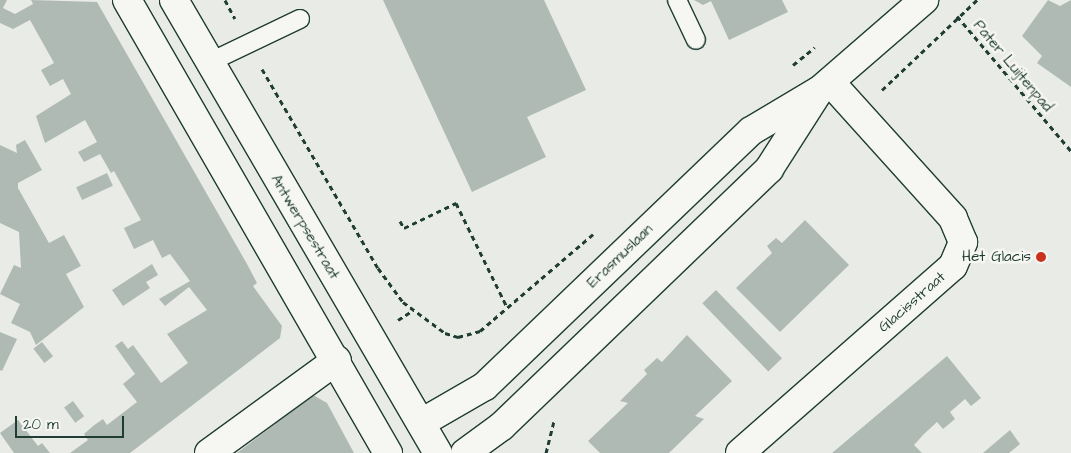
<!DOCTYPE html>
<style>
body{margin:0}
#map{position:relative;width:1071px;height:453px;overflow:hidden;background:#e9ebe7;font-family:"Architects Daughter",sans-serif}
div>[style]{position:absolute}
[style*='--x']{left:calc(var(--x)*1px);top:calc(var(--y)*1px);width:calc(var(--w)*1px);rotate:calc(var(--a)*1deg)}
.building>*{inset:0;background:#b0bab5;transform-origin:0 0}
.path>*{height:3px;margin-top:-1.5px;transform-origin:0;background:repeating-linear-gradient(90deg,#1f3d34 0 5px,transparent 0 9px)}
.roads{filter:drop-shadow(1px 0 #1f3d34) drop-shadow(-1px 0 #1f3d34) drop-shadow(0 1px #1f3d34) drop-shadow(0 -1px #1f3d34)}
.service>*{height:18px;margin:-9px;padding:0 9px;transform-origin:9px;border-radius:9px;background:#f6f6f2}
.minor>*{height:28px;margin:-14px;padding:0 14px;transform-origin:14px;border-radius:14px;background:#f6f6f2}
.secondary>*{height:28px;margin:-14px;padding:0 14px;transform-origin:14px;border-radius:14px;background:#f6f6f2}
.dots>*{width:14px;height:14px;translate:-50% -50%;box-sizing:border-box;border:2px solid #f6f6f2;border-radius:50%}
span{translate:-50% -50%;white-space:nowrap;text-align:center;line-height:1.15;-webkit-text-stroke:5px #f6f6f2;paint-order:stroke}
.street-label{font-size:15px;color:#1f3d34}
.poi-label{font-size:15px;color:#1f3d34}
.right{translate:-100% -50%;text-align:right}
.scale{position:absolute;left:15px;top:416px;width:109px;height:22px;box-sizing:border-box;border:2px solid #1f3d34;border-top:0;padding-left:6px;font-size:15px;line-height:18px;white-space:nowrap;color:#1f3d34;-webkit-text-stroke:4px #f6f6f2;paint-order:stroke}
</style>
<div id="map">
<div class="building">
<div style="clip-path:polygon(0 0,7px 0,3px 8px,15px 14px,33px 4px,31px 0,97px 2px,247px 264px,257px 283px,253px 286px,282px 326px,280px 338px,130px 453px,70px 453px,88px 440px,84px 434px,93px 426px,103px 419px,107px 425px,137px 402px,123px 384px,135px 374px,115px 346px,122px 341px,128px 349px,133px 345px,161px 383px,188px 363px,167px 334px,207px 310px,189px 287px,165px 306px,159px 299px,190px 281px,170px 254px,162px 258px,153px 240px,134px 249px,124px 228px,141px 220px,114px 171px,111px 173px,100px 154px,84px 162px,78px 152px,97px 142px,85px 120px,45px 143px,36px 116px,71px 94px,63px 79px,50px 86px,41px 70px,54px 63px,30px 20px,13px 29px,0 23px)"></div>
<div style="clip-path:polygon(383px 0,544px 0,586px 90px,527px 117px,546px 157px,472px 192px)"></div>
<div style="clip-path:polygon(694px 0,782px 0,788px 12px,729px 40px,711px 1px,703px 5px)"></div>
<div style="clip-path:polygon(1048px 0,1060px 6px,1071px 0,1071px 87px,1037px 63px,1042px 56px,1022px 36px)"></div>
<div style="clip-path:polygon(25px 140px,42px 170px,18px 183px,18px 188px,49px 243px,64px 235px,81px 266px,66px 274px,84px 307px,36px 345px,30px 332px,11px 323px,20px 304px,0 294px,14px 265px,21px 268px,19px 232px,0 223px,0 145px,17px 153px,16px 145px)"></div>
<div style="left:107px;top:173px;width:14px;height:34px;rotate:65deg"></div>
<div style="clip-path:polygon(805px 220px,849px 265px,780px 332px,736px 288px,772px 253px,767px 246px,776px 238px,782px 243px)"></div>
<div style="clip-path:polygon(152px 264px,158px 275px,146px 282px,150px 288px,123px 306px,112px 290px)"></div>
<div style="left:716px;top:290px;width:95px;height:19px;rotate:46deg"></div>
<div style="clip-path:polygon(0 332px,17px 339px,2px 371px,0 370px)"></div>
<div style="clip-path:polygon(687px 335px,732px 381px,695px 416px,704px 419px,669px 453px,600px 453px,588px 441px,628px 403px,620px 401px,647px 374px,644px 370px,657px 358px,662px 362px)"></div>
<div style="left:42px;top:342px;width:18px;height:11px;rotate:52deg"></div>
<div style="clip-path:polygon(947px 356px,981px 398px,971px 406px,965px 399px,950px 412px,955px 419px,943px 429px,937px 422px,924px 434px,914px 445px,922px 453px,832px 453px)"></div>
<div style="clip-path:polygon(313px 395px,327px 403px,354px 453px,237px 453px)"></div>
<div style="left:73px;top:401px;width:19px;height:11px;rotate:54deg"></div>
<div style="clip-path:polygon(18px 420px,38px 446px,42px 443px,50px 453px,14px 453px,0 433px)"></div>
<div style="clip-path:polygon(1010px 430px,1020px 444px,1009px 453px,983px 453px)"></div>
</div>
<div class="path">
<div style="--x:225;--y:0;--w:21;--a:62"></div>
<div style="--x:957;--y:16;--w:177;--a:49.8"></div>
<div style="--x:793;--y:65;--w:28;--a:-39"></div>
<div style="--x:262;--y:69;--w:230;--a:59.8"></div>
<div style="--x:378;--y:268;--w:42;--a:53.7"></div>
<div style="--x:403;--y:302;--w:52;--a:36.4"></div>
<div style="--x:445;--y:333;--w:14;--a:17"></div>
<div style="--x:458;--y:337;--w:23;--a:-15"></div>
<div style="--x:480;--y:331;--w:149;--a:-40.6"></div>
<div style="--x:882;--y:90;--w:131;--a:-43.5"></div>
<div style="--x:400;--y:221;--w:8;--a:60"></div>
<div style="--x:404;--y:228;--w:58;--a:-25.7"></div>
<div style="--x:456;--y:203;--w:116;--a:63.9"></div>
<div style="--x:398;--y:320;--w:17;--a:-33"></div>
<div style="--x:546;--y:453;--w:32;--a:-76"></div>
</div>
<div class="roads">
<div class="service">
<div style="--x:677;--y:0;--w:44;--a:64.6"></div>
<div style="--x:208;--y:63;--w:102;--a:-25.6"></div>
</div>
<div class="minor">
<div style="--x:127;--y:0;--w:523;--a:60.05"></div>
<div style="--x:209;--y:453;--w:158;--a:-36"></div>
<div style="--x:740;--y:453;--w:283;--a:-41.3"></div>
<div style="--x:953;--y:266;--w:26;--a:-67"></div>
<div style="--x:963;--y:242;--w:26;--a:-113"></div>
<div style="--x:953;--y:218;--w:183;--a:-132.1"></div>
</div>
<div class="secondary">
<div style="--x:174;--y:0;--w:524;--a:59.77"></div>
<div style="--x:421;--y:423;--w:74;--a:-30"></div>
<div style="--x:485;--y:386;--w:368;--a:-43.8"></div>
<div style="--x:751;--y:131;--w:80;--a:-30.7"></div>
<div style="--x:820;--y:90;--w:138;--a:-40.9"></div>
<div style="--x:465;--y:453;--w:46;--a:-36.1"></div>
<div style="--x:502;--y:426;--w:371;--a:-43.9"></div>
<div style="--x:769;--y:169;--w:89;--a:-57.4"></div>
</div>
</div>
<div class="dots">
<div style="left:1041px;top:257px;background:#c8321e"></div>
</div>
<div class="street-label">
<span style="left:1013px;top:66px;rotate:50deg">Pater Luijtenpad</span>
<span style="left:305px;top:227px;rotate:59deg">Antwerpsestraat</span>
<span style="left:620px;top:256px;rotate:-44deg">Erasmuslaan</span>
<span style="left:912px;top:302px;rotate:-41deg">Glacisstraat</span>
</div>
<div class="poi-label">
<span class="right" style="left:1031px;top:257px">Het Glacis</span>
</div>
<div class="scale">20 m</div>
</div>
